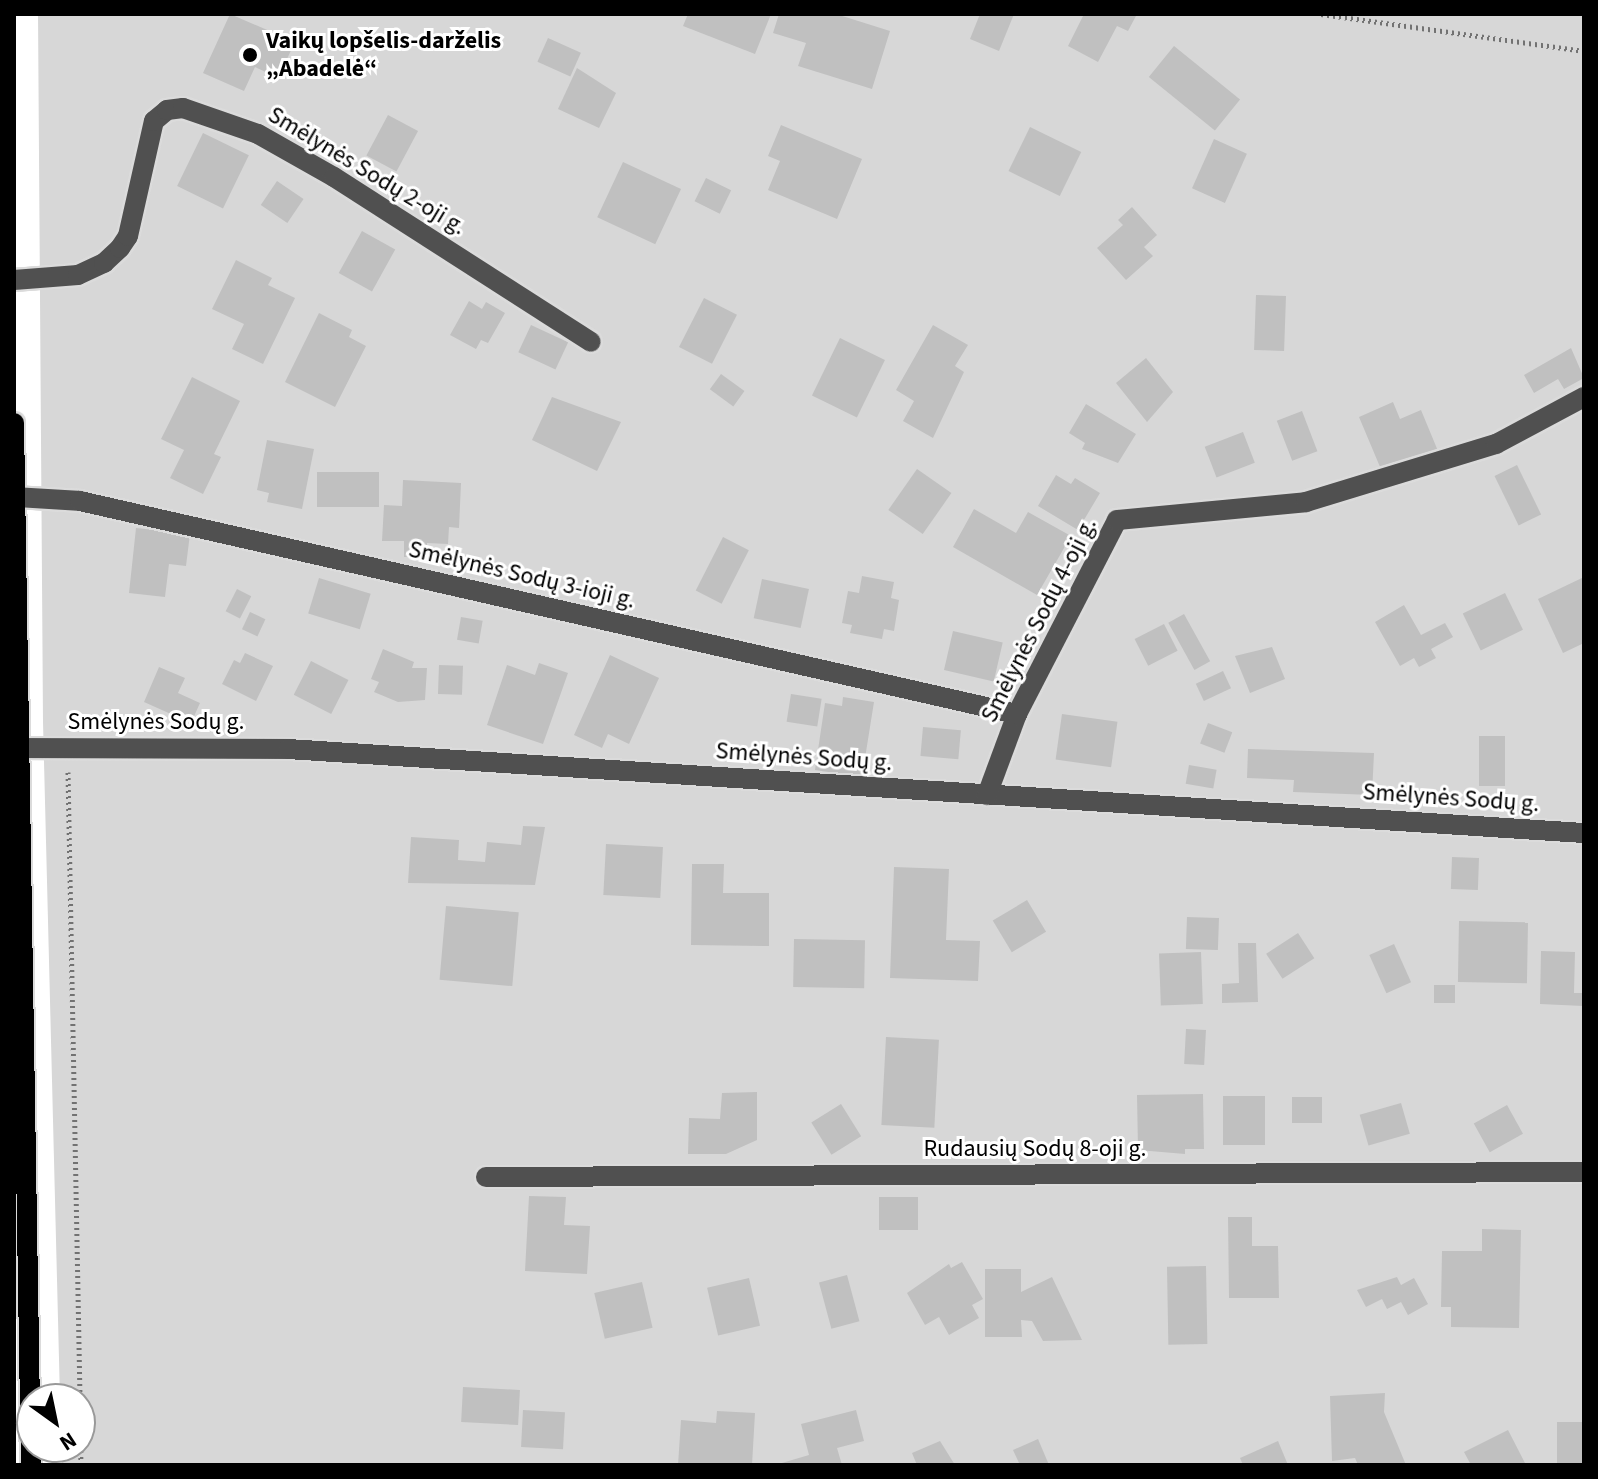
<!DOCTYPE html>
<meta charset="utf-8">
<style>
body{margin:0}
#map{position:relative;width:1598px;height:1479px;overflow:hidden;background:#fff;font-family:"Source Sans 3",sans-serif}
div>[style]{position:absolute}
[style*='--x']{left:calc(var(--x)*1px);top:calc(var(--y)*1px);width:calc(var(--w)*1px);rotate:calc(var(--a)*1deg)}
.green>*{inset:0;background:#d7d7d7}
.building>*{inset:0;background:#c0c0c0;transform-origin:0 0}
.path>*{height:5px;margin-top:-2.5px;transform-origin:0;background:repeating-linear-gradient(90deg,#727272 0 2px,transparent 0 6px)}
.roads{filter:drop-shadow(2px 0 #dbdbdb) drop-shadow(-2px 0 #dbdbdb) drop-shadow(0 2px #dbdbdb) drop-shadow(0 -2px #dbdbdb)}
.minor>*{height:20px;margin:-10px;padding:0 10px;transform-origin:10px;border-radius:10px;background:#505050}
.major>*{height:20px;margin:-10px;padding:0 10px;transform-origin:10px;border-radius:10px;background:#000}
.dots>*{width:22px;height:22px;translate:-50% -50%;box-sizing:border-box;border:4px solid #fff;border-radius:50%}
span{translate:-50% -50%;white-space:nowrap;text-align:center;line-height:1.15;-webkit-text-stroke:6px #fff;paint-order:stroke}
.poi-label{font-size:24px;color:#000;font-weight:700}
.left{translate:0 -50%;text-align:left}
.street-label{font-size:24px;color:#000}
.frame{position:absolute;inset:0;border:16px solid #000;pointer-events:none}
.north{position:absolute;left:16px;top:1383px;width:80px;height:80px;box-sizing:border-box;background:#fff;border:2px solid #999;border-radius:50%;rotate:147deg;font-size:22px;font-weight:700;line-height:32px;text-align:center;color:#000}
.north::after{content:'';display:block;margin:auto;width:28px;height:36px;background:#000;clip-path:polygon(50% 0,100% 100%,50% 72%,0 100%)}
</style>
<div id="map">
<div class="green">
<div style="clip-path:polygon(38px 14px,1584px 14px,1584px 1465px,62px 1465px,61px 1447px,80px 1447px,80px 1399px,60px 1399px,43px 722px)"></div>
</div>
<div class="building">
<div style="clip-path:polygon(230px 14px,295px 42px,278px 78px,255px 67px,244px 91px,203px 73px)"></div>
<div style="clip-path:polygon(688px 14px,771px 14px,755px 54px,683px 26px)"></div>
<div style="clip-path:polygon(779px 14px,836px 14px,890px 31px,872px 89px,798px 66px,806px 43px,773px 33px)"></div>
<div style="clip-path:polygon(980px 14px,1014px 14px,999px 51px,970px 39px)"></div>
<div style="clip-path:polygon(1084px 14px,1137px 14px,1128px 31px,1117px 26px,1098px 62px,1068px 46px)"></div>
<div style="left:548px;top:38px;width:36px;height:26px;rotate:24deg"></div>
<div style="left:1174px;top:46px;width:85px;height:40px;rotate:39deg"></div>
<div style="clip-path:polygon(577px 68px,616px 93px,599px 128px,558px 109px)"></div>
<div style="left:388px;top:115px;width:34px;height:46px;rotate:28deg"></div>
<div style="clip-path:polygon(781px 125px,862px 159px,837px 219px,768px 190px,780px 161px,768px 156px)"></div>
<div style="left:1030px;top:127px;width:57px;height:49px;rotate:26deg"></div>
<div style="left:203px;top:133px;width:51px;height:59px;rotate:26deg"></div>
<div style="left:1214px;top:139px;width:36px;height:54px;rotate:24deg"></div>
<div style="left:623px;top:162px;width:64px;height:61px;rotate:25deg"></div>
<div style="left:706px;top:178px;width:28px;height:26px;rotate:26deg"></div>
<div style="left:277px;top:181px;width:32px;height:29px;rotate:34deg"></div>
<div style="clip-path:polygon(1132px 207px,1157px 235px,1144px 247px,1153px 256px,1126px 280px,1097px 248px,1123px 225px,1118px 220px)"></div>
<div style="left:362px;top:231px;width:38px;height:48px;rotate:29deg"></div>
<div style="clip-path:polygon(236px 260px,272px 278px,268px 285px,295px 298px,263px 364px,232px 349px,244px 324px,212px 309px)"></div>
<div style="left:1256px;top:295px;width:30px;height:55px;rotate:2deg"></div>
<div style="left:704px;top:298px;width:37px;height:55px;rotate:27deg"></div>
<div style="clip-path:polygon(469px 301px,482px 309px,486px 302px,505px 313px,488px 343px,481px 340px,476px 349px,450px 335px)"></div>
<div style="clip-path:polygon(319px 313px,352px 330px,349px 337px,366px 346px,335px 407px,285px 382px)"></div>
<div style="left:531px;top:325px;width:41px;height:30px;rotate:25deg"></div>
<div style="clip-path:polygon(933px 325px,968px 345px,955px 366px,964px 372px,933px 438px,903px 421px,914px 401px,896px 390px)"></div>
<div style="left:840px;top:338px;width:50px;height:64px;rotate:26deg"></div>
<div style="clip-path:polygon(1571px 348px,1584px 378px,1564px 389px,1558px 379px,1534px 393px,1524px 375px)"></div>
<div style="clip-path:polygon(1146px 358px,1173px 392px,1147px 422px,1116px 383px)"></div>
<div style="left:721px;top:374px;width:29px;height:19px;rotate:36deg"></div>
<div style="clip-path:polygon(192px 377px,240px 401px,214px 454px,221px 457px,203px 494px,170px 478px,184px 450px,161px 439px)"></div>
<div style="clip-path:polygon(552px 397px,621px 422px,597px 471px,532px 440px)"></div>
<div style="clip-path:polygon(1393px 402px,1400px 419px,1421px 410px,1438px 451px,1383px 474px,1359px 417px)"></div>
<div style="clip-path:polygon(1086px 404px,1136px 434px,1118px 463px,1082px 449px,1085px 443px,1069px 433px)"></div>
<div style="left:1302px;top:411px;width:43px;height:27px;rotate:69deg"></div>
<div style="left:1243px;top:432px;width:33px;height:41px;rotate:69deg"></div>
<div style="clip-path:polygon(267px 440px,314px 449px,302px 509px,267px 502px,269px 493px,257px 490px)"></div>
<div style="left:1517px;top:465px;width:55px;height:25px;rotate:64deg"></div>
<div style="left:917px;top:469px;width:42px;height:50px;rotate:35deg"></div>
<div style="left:317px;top:472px;width:62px;height:35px"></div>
<div style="clip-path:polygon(1056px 475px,1071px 484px,1075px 478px,1100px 493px,1078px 530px,1038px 506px)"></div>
<div style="clip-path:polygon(403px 480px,461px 483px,459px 528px,449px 527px,448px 544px,427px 543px,427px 557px,404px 557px,404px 541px,382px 541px,384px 505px,402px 506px)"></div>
<div style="clip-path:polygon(974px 509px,1016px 533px,1028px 512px,1071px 536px,1037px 595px,953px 547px)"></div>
<div style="clip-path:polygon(136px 528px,190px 534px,186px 566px,169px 564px,165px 597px,129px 593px)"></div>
<div style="left:723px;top:537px;width:29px;height:60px;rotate:27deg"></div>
<div style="clip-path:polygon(862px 576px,894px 582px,891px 598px,899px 600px,894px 631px,884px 629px,882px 639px,850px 633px,852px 625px,842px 623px,848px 591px,859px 593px)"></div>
<div style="clip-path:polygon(1584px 577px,1584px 643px,1563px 653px,1538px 599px)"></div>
<div style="left:319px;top:578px;width:54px;height:37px;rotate:17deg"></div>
<div style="left:762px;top:579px;width:48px;height:40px;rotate:12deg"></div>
<div style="left:237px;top:589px;width:16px;height:25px;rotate:27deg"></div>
<div style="left:1505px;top:593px;width:41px;height:47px;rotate:64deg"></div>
<div style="clip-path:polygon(1404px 605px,1421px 635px,1445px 623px,1453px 637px,1431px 649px,1436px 658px,1419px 667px,1414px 658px,1400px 666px,1375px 622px)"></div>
<div style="left:250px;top:612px;width:17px;height:19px;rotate:25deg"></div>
<div style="left:1184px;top:614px;width:54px;height:18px;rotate:61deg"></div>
<div style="left:461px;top:617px;width:22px;height:23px;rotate:10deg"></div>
<div style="left:1164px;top:624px;width:30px;height:33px;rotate:63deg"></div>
<div style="left:953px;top:631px;width:51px;height:40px;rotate:13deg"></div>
<div style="clip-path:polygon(1272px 647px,1285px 679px,1250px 693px,1235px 656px)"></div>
<div style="clip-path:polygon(383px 649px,414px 662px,412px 668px,427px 668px,425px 700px,398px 702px,374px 692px,379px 682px,371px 679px)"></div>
<div style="clip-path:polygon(245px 653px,273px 666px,256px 701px,222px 684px,234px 660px,240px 663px)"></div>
<div style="clip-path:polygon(610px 655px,659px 678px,629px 744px,608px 734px,602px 748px,574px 735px)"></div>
<div style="left:311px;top:661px;width:42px;height:38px;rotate:27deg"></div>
<div style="clip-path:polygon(539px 663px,568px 673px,543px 744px,487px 725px,507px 665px,535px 675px)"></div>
<div style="left:439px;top:665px;width:24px;height:29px;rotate:2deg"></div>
<div style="clip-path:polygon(159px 667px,185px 678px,178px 693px,200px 703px,191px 723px,144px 702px)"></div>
<div style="left:1223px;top:671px;width:19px;height:30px;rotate:65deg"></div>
<div style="left:791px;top:694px;width:31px;height:28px;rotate:9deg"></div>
<div style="clip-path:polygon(843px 697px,874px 702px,862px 777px,815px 770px,825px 703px,842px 706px)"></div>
<div style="left:1062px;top:714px;width:56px;height:46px;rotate:8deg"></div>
<div style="left:1208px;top:723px;width:26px;height:22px;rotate:21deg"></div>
<div style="left:923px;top:727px;width:38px;height:29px;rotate:5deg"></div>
<div style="left:1479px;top:736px;width:26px;height:50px"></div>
<div style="clip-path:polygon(1248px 749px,1374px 753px,1372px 795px,1293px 792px,1294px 780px,1247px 778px)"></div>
<div style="left:1189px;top:765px;width:28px;height:19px;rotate:10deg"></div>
<div style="clip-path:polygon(523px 826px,545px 827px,535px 885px,408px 883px,411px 837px,459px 840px,458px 860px,485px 862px,487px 842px,521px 845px)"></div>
<div style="left:606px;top:844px;width:57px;height:51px;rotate:3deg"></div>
<div style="left:1452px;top:857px;width:27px;height:32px;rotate:2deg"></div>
<div style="clip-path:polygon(692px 864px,724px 864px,723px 893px,769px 893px,769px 946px,691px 945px)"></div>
<div style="clip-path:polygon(894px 867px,949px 869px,946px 940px,980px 941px,978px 981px,890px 978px)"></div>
<div style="left:1027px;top:900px;width:37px;height:40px;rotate:59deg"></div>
<div style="left:446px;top:906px;width:73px;height:74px;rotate:5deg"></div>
<div style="left:1187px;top:917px;width:32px;height:32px;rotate:2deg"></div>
<div style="left:1459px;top:921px;width:69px;height:61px;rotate:1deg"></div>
<div style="left:1298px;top:933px;width:30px;height:38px;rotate:57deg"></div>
<div style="left:794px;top:939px;width:71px;height:48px;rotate:1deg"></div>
<div style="clip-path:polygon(1238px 943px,1256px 943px,1258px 1002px,1222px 1003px,1222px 984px,1239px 983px)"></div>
<div style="left:1394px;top:944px;width:42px;height:27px;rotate:66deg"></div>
<div style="clip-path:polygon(1541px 951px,1575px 952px,1574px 993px,1584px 993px,1583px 1006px,1540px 1004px)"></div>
<div style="left:1201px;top:952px;width:52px;height:42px;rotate:88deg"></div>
<div style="left:1455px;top:985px;width:18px;height:21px;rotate:90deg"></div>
<div style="left:1186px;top:1029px;width:20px;height:35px;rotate:3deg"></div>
<div style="left:886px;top:1037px;width:53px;height:88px;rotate:3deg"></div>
<div style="clip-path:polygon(757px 1092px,757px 1140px,726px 1154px,688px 1154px,689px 1118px,720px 1119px,722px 1093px)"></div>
<div style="clip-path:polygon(1203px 1094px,1204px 1149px,1185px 1149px,1185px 1154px,1138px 1150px,1137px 1095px)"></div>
<div style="left:1223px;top:1096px;width:42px;height:49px"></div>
<div style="left:1292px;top:1097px;width:30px;height:26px"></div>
<div style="left:1401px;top:1103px;width:32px;height:43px;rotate:74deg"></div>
<div style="left:841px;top:1104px;width:38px;height:35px;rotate:58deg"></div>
<div style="left:1507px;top:1105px;width:33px;height:38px;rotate:61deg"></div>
<div style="clip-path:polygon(529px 1196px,566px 1197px,564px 1225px,590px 1226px,587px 1274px,525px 1271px)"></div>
<div style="left:879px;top:1197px;width:39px;height:33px"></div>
<div style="clip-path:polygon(1228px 1217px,1252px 1217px,1252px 1246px,1278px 1246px,1279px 1298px,1229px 1298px)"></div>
<div style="clip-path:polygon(1482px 1229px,1521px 1230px,1519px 1328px,1451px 1327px,1451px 1307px,1441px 1307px,1442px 1251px,1482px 1251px)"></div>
<div style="clip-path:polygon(962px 1262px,983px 1299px,972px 1305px,979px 1318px,949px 1335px,939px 1317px,925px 1325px,907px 1293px,949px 1264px,951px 1268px)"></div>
<div style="left:1206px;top:1266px;width:78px;height:39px;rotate:89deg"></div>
<div style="clip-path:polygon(985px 1269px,1021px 1269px,1021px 1292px,1052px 1277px,1082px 1340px,1043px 1341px,1032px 1321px,1021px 1320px,1022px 1337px,985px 1337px)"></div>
<div style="left:847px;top:1275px;width:48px;height:29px;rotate:75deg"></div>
<div style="clip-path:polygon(1397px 1277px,1401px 1285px,1414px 1278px,1428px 1304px,1408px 1315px,1401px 1302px,1387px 1309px,1382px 1299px,1366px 1307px,1357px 1290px)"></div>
<div style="left:749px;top:1278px;width:49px;height:43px;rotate:77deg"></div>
<div style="left:642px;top:1282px;width:47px;height:49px;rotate:77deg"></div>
<div style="left:463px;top:1387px;width:57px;height:35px;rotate:3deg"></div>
<div style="clip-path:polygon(1385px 1393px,1384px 1412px,1406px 1465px,1358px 1465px,1355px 1458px,1332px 1461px,1330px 1396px)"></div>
<div style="left:523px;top:1410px;width:42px;height:37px;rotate:3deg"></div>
<div style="clip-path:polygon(856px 1410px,864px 1441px,837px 1448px,842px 1465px,775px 1465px,809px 1455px,801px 1424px)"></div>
<div style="clip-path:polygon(717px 1411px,755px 1413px,752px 1465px,678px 1465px,681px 1420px,716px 1423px)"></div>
<div style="left:1584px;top:1422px;width:43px;height:27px;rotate:90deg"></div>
<div style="clip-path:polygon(1508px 1430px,1526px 1465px,1471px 1465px,1464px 1452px)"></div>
<div style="clip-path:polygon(1038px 1439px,1049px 1465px,1020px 1465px,1013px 1450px)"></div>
<div style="clip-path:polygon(940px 1441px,955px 1465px,917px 1465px,912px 1453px)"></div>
<div style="clip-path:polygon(1278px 1441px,1288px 1465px,1243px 1465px,1240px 1458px)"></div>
</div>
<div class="path">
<div style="--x:1321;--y:14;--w:266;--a:8"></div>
<div style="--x:68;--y:772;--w:627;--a:88.9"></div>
<div style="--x:80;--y:1409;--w:56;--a:89"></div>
</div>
<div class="roads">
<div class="minor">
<div style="--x:14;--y:280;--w:64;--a:-4.5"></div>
<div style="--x:78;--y:275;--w:29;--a:-25"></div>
<div style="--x:104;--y:263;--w:22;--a:-43"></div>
<div style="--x:120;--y:248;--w:14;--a:-56"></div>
<div style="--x:128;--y:236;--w:118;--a:-77.3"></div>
<div style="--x:154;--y:121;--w:17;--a:-40"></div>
<div style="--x:167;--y:110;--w:16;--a:-7"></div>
<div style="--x:183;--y:108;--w:79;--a:19.1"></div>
<div style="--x:258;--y:134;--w:87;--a:29.5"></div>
<div style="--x:334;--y:177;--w:305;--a:32.7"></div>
<div style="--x:15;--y:497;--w:65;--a:3.5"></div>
<div style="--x:80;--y:501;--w:961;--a:12.81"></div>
<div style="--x:21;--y:748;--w:267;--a:0.2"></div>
<div style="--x:288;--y:749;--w:1299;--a:3.71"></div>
<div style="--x:987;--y:795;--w:86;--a:-69.7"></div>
<div style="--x:1017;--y:714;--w:218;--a:-62.7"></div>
<div style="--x:1117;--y:520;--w:190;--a:-5.4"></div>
<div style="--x:1306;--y:502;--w:199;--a:-17"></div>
<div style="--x:1496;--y:444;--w:100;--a:-28.1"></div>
<div style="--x:486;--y:1177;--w:1098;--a:-0.26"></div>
</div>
<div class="major">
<div style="--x:14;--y:423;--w:1042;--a:89.07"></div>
</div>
</div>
<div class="dots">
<div style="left:250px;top:55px;background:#000"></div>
</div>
<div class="poi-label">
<span class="left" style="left:266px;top:55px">Vaikų lopšelis-darželis<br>„Abadelė“</span>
</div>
<div class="street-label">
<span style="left:367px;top:171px;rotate:31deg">Smėlynės Sodų 2-oji g.</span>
<span style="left:522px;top:575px;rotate:13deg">Smėlynės Sodų 3-ioji g.</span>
<span style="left:1039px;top:620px;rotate:-63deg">Smėlynės Sodų 4-oji g.</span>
<span style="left:156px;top:722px">Smėlynės Sodų g.</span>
<span style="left:804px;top:757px;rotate:4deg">Smėlynės Sodų g.</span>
<span style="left:1451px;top:798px;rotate:4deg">Smėlynės Sodų g.</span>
<span style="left:1035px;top:1149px">Rudausių Sodų 8-oji g.</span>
</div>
<div class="frame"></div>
<div class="north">N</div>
</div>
